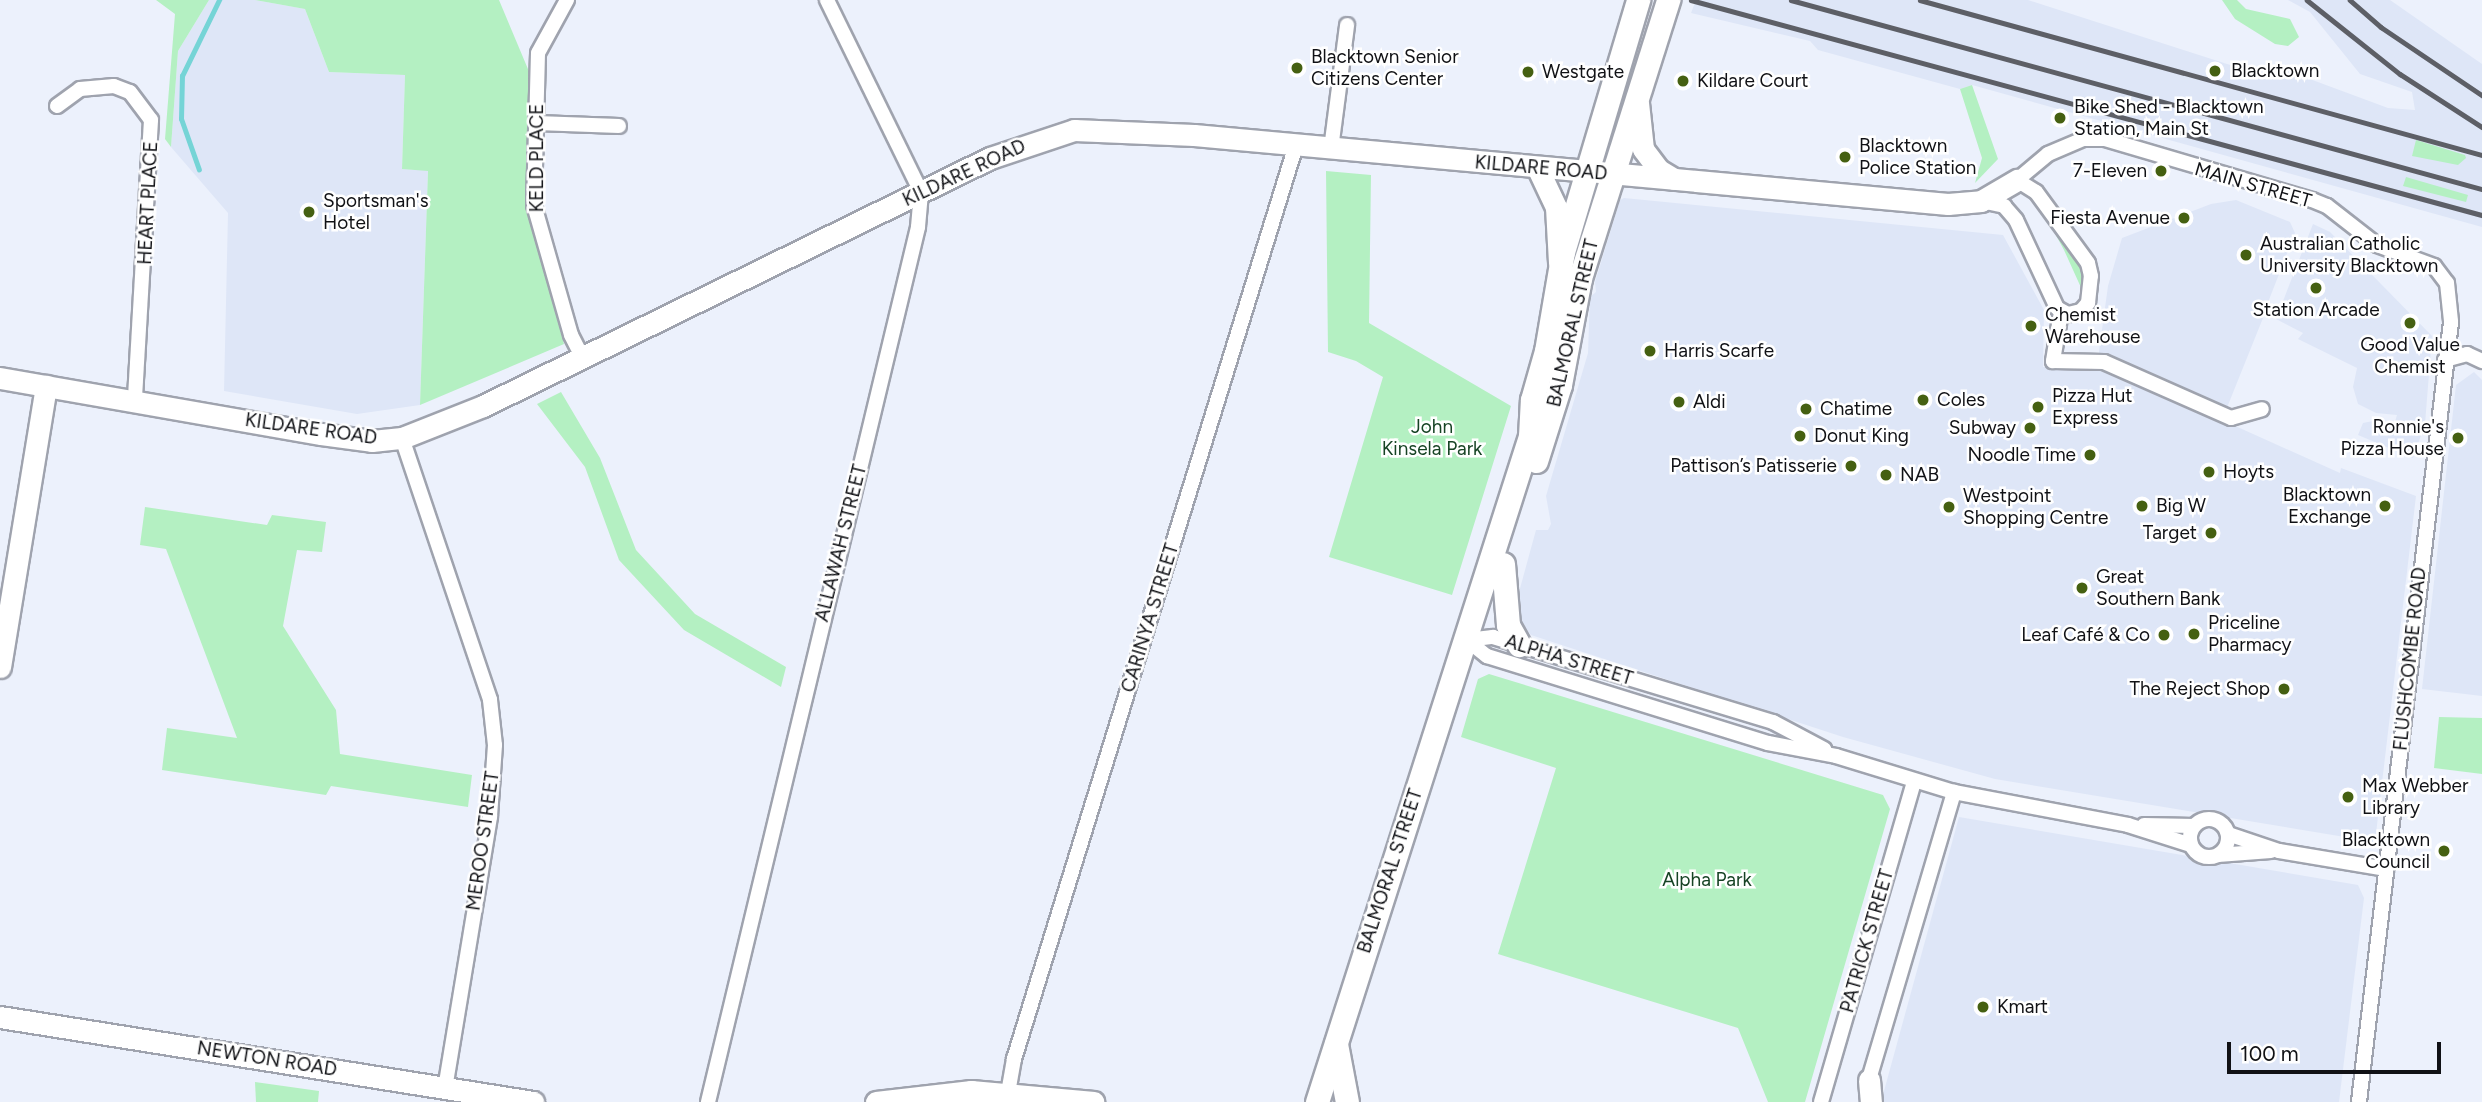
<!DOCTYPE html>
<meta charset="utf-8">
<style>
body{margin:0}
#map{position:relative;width:2482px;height:1102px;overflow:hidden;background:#ecf1fc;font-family:Figtree,sans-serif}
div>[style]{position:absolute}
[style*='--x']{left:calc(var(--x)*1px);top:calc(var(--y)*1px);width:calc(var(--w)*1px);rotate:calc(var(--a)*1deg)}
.built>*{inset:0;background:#dee6f7}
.green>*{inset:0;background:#b4f0c2}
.stream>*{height:4.5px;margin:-2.25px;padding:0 2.25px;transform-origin:2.25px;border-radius:2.25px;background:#75d4d6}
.roads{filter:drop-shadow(2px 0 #9fa3ae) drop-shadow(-2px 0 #9fa3ae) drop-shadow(0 2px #9fa3ae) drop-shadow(0 -2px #9fa3ae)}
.street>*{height:14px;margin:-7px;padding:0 7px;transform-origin:7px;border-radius:7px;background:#fff}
.street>.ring{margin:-7px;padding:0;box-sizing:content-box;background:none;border:14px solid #fff;border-radius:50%}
.secondary>*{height:21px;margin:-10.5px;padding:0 10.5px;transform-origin:10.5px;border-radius:10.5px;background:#fff}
.primary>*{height:23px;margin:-11.5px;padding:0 11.5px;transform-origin:11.5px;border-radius:11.5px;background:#fff}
.rail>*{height:4.5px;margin:-2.25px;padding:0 2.25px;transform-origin:2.25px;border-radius:2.25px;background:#5d5f66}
.dots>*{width:19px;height:19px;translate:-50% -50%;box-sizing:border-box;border:4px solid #fff;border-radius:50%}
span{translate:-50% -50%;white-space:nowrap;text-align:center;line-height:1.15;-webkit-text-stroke:5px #fff;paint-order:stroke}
.poi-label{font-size:19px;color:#101115}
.left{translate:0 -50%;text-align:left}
.right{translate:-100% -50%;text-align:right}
.street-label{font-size:19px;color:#101115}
.park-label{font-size:19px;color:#164324}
.scale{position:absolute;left:2227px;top:1042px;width:214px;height:32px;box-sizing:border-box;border:4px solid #101115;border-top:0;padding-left:9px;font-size:21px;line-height:24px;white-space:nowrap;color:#101115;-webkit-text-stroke:5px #fff;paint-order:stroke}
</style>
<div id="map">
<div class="built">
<div style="clip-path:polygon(209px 0,255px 0,305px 9px,329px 72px,405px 75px,402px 169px,428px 170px,420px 405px,357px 414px,224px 391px,228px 213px,171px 147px,178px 51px)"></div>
<div style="clip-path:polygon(1696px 0,2028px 0,2227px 64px,2266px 75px,2299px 75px,2388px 108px,2415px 110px,2412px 92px,2360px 74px,2310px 12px,2288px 0,2390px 0,2482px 64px,2482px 227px,1972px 85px,1960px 89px,1818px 50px,1810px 41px,1691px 13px)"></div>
<div style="clip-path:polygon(1624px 198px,2003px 235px,2044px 310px,2043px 367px,2097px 366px,2108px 286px,2122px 238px,2211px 204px,2236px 200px,2290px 222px,2295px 233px,2267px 305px,2256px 309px,2263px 318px,2222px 420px,2340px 473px,2341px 468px,2416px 496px,2375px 842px,1995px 779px,1843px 737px,1531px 635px,1517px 620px,1516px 603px,1536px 530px,1548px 530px,1551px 524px,1546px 496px,1588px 353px,1590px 297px,1596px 292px,1595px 282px,1620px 200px)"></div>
<div style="clip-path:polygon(2313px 224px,2330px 232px,2432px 336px,2425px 424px,2413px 458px,2358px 435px,2363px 423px,2378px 420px,2394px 425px,2397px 415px,2376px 413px,2358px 404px,2353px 387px,2357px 368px,2298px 339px,2303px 333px,2276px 319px)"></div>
<div style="clip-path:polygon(2474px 372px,2482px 380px,2482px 696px,2422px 689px,2456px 385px)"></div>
<div style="clip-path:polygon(1959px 817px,2358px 885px,2364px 898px,2339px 1102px,1881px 1102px)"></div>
</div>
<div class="green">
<div style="clip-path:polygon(156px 0,209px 0,178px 51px,171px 147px,165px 139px,175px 14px)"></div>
<div style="clip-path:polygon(255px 0,499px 0,533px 81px,527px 210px,564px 344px,420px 405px,428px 171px,402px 169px,405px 75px,329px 72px,305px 9px)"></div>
<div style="clip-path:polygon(2222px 0,2237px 0,2246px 9px,2290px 19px,2299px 37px,2288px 46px,2275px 44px,2235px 19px)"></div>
<div style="clip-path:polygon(1972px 85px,1998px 159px,1975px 183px,1982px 158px,1960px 89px)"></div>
<div style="clip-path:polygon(2416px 140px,2465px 155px,2466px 158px,2458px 165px,2412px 156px)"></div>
<div style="clip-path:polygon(1326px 171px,1371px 175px,1369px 323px,1511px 406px,1452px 595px,1329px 557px,1383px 377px,1356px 361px,1328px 352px)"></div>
<div style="clip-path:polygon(2406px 177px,2468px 195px,2466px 202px,2403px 186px)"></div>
<div style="clip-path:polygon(2040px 206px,2083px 265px,2083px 292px,2064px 250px)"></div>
<div style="clip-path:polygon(561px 392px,600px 458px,636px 550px,695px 614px,786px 667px,781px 687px,684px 630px,619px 560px,585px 467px,537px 404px)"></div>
<div style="clip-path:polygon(145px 507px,267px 525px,272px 515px,326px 522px,322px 552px,297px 550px,283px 626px,336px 710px,340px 754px,472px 775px,468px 807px,331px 786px,326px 795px,162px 770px,167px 728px,237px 738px,166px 549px,140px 545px)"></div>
<div style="clip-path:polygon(1489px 674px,1883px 795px,1890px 809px,1805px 1102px,1768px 1102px,1738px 1028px,1498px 954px,1556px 768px,1461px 737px,1478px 679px)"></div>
<div style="clip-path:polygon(2439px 717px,2482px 718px,2482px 774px,2434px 768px)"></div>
<div style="clip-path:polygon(255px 1082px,319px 1091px,318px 1102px,256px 1102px)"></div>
</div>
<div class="stream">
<div style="--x:199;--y:170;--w:54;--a:-109.4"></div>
<div style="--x:181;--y:119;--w:43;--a:-88.7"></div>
<div style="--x:182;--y:76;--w:85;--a:-64"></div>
</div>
<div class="roads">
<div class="street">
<div style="--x:567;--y:0;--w:60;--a:118.7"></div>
<div style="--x:538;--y:53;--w:152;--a:91.5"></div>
<div style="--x:534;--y:205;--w:135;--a:74.1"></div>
<div style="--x:571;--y:335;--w:25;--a:63"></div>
<div style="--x:57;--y:106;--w:29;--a:-36"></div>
<div style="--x:80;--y:89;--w:34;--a:-5"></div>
<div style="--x:114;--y:86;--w:17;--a:21"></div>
<div style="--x:130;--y:92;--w:35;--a:53"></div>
<div style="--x:151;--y:120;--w:281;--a:93.3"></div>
<div style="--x:537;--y:123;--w:82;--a:2.1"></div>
<div style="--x:1331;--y:149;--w:125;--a:-82.6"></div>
<div style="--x:1981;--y:201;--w:24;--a:12"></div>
<div style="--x:2004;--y:206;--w:18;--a:49"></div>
<div style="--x:2016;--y:220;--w:97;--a:65"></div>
<div style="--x:2057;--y:308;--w:13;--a:29"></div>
<div style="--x:2068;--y:314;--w:13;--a:-13"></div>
<div style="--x:2081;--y:311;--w:11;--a:-49"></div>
<div style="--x:2088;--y:303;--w:27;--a:-84"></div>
<div style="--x:2091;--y:276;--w:13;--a:-103"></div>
<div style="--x:2088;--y:263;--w:88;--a:-126.2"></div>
<div style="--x:2036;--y:192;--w:22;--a:-148"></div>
<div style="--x:2017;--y:180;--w:40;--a:-40"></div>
<div style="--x:2048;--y:154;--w:38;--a:-23"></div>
<div style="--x:2083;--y:139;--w:22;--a:0"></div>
<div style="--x:2105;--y:139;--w:216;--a:16.4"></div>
<div style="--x:2312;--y:200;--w:16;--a:22"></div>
<div style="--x:2327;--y:206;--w:63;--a:38"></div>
<div style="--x:2377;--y:245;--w:61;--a:20.2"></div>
<div style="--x:2434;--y:266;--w:21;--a:53"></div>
<div style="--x:2447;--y:283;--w:39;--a:84"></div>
<div style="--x:2451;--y:322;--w:785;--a:96.73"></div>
<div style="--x:2061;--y:312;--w:50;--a:99.3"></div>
<div style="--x:2053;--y:361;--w:51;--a:1.1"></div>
<div style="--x:2104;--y:362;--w:139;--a:23.8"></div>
<div style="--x:2231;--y:418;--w:32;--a:-16"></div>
<div style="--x:2445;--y:360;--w:23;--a:-15"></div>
<div style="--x:2467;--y:354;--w:17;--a:25"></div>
<div style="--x:402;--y:438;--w:276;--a:71.4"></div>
<div style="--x:490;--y:700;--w:45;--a:83.7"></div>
<div style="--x:495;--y:745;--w:72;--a:94"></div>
<div style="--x:490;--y:817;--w:275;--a:99.4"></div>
<div style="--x:1467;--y:640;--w:26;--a:39"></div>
<div style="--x:1487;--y:656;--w:294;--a:17.2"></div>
<div style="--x:1768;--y:743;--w:69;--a:10.8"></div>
<div style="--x:1836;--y:756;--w:123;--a:17"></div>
<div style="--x:1954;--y:792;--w:177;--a:10.7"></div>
<div style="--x:2128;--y:825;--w:66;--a:17.6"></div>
<div style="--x:1467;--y:640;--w:26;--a:-7"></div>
<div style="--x:1493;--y:637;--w:293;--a:16.9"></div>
<div style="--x:1773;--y:722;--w:58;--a:27.9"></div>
<div class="ring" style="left:2190px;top:819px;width:24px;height:24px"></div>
<div style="--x:2144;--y:825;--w:50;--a:1.1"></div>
<div style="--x:2228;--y:834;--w:54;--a:18.4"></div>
<div style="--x:2279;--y:851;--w:109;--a:9.5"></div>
<div style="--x:2218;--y:855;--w:53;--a:-4.3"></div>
<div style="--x:1867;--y:1086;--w:307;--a:-73.5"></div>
<div style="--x:1008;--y:1093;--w:35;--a:-80"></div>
<div style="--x:1014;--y:1059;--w:957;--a:-72.85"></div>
<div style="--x:708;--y:1102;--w:900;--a:-76.5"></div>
<div style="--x:918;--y:227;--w:35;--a:-85"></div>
<div style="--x:921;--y:192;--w:214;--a:-116.1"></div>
<div style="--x:1821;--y:1102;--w:334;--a:-73.8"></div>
</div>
<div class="secondary">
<div style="--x:1638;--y:103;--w:46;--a:83.8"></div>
<div style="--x:1643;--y:149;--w:26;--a:53"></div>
<div style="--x:1659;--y:170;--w:17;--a:31"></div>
<div style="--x:1538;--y:169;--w:42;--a:64.7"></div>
<div style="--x:1556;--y:207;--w:56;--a:86.9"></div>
<div style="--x:0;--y:378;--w:326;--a:9.9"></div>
<div style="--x:321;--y:434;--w:51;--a:7.8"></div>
<div style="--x:372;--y:441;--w:30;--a:-6"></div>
<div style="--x:402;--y:438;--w:87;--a:-21.6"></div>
<div style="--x:483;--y:406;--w:564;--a:-26.07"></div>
<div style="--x:990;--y:158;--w:89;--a:-18.4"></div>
<div style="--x:1074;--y:130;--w:120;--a:2.4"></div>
<div style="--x:1194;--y:135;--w:757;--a:5.23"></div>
<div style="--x:1948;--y:204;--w:33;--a:-5"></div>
<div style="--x:1981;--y:201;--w:42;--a:-30.3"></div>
<div style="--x:0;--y:667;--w:285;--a:-80.7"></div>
<div style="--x:0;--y:1017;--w:540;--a:9.06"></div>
<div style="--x:1869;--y:1080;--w:22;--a:85"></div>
<div style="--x:876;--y:1102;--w:96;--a:-6.6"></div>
<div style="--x:971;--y:1091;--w:123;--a:5.1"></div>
</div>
<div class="primary">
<div style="--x:1536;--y:461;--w:80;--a:-72.5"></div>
<div style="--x:1560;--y:385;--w:109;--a:-79.4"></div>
<div style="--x:1580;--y:278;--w:292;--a:-72.4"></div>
<div style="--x:1503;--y:564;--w:61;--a:85.3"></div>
<div style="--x:1508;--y:625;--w:23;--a:61"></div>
<div style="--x:1336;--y:1044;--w:59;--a:79.3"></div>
<div style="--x:1317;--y:1102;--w:699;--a:-72.26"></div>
<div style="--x:1530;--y:436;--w:36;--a:-87"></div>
<div style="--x:1532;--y:400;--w:51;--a:-74.1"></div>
<div style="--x:1546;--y:351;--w:100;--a:-80.3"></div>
<div style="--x:1563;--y:252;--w:263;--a:-73.4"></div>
</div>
</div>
<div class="rail">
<div style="--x:1691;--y:0;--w:820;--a:15.21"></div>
<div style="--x:1791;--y:0;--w:716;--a:15.3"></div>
<div style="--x:1920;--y:0;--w:583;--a:15.42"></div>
<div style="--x:2307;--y:0;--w:119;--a:38.5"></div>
<div style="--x:2400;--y:74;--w:98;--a:32.9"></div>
<div style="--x:2350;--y:0;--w:41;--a:41.1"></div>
<div style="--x:2381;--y:27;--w:122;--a:34"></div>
</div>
<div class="dots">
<div style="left:1297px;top:68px;background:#456011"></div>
<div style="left:2215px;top:71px;background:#456011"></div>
<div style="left:1528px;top:72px;background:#456011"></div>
<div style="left:1683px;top:81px;background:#456011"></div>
<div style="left:2060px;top:118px;background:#456011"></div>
<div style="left:1845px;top:157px;background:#456011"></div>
<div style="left:2161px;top:171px;background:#456011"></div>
<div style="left:309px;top:212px;background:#456011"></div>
<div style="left:2184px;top:218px;background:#456011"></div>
<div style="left:2246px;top:255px;background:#456011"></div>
<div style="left:2316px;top:288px;background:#456011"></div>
<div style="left:2410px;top:323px;background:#456011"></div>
<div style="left:2031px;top:326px;background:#456011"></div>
<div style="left:1650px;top:351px;background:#456011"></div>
<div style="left:1923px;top:400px;background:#456011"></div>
<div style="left:1679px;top:402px;background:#456011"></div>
<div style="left:2038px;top:407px;background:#456011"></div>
<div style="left:1806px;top:409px;background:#456011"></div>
<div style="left:2030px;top:428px;background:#456011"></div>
<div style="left:1800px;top:436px;background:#456011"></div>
<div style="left:2458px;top:438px;background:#456011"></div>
<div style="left:2090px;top:455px;background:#456011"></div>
<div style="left:1851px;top:466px;background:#456011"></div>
<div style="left:2209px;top:472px;background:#456011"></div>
<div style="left:1886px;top:475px;background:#456011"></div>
<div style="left:2142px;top:506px;background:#456011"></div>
<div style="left:2385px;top:506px;background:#456011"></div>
<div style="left:1949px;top:507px;background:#456011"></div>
<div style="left:2211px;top:533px;background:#456011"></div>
<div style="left:2082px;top:588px;background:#456011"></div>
<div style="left:2194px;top:634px;background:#456011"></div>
<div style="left:2164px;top:635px;background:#456011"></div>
<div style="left:2284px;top:689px;background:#456011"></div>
<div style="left:2348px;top:797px;background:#456011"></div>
<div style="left:2444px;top:851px;background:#456011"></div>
<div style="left:1983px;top:1007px;background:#456011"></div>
</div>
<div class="poi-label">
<span class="left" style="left:1311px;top:68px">Blacktown Senior<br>Citizens Center</span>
<span class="left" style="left:2231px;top:71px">Blacktown</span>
<span class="left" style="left:1542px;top:72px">Westgate</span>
<span class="left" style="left:1697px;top:81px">Kildare Court</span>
<span class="left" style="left:2074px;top:118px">Bike Shed - Blacktown<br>Station, Main St</span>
<span class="left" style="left:1859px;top:157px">Blacktown<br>Police Station</span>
<span class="right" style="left:2147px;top:171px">7-Eleven</span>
<span class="left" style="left:323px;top:212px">Sportsman's<br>Hotel</span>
<span class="right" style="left:2170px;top:218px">Fiesta Avenue</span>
<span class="left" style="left:2260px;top:255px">Australian Catholic<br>University Blacktown</span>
<span style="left:2316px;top:310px">Station Arcade</span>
<span class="left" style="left:2045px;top:326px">Chemist<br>Warehouse</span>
<span style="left:2410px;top:356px">Good Value<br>Chemist</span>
<span class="left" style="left:1664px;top:351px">Harris Scarfe</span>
<span class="left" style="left:2052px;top:407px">Pizza Hut<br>Express</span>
<span class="left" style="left:1937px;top:400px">Coles</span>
<span class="left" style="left:1693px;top:402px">Aldi</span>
<span class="left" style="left:1820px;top:409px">Chatime</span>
<span class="right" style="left:2444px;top:438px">Ronnie's<br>Pizza House</span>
<span class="right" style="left:2016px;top:428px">Subway</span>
<span class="left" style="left:1814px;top:436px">Donut King</span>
<span class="right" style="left:2076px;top:455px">Noodle Time</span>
<span class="right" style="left:1837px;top:466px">Pattison’s Patisserie</span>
<span class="left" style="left:2223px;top:472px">Hoyts</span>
<span class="left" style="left:1900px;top:475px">NAB</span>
<span class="right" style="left:2371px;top:506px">Blacktown<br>Exchange</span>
<span class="left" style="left:1963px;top:507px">Westpoint<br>Shopping Centre</span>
<span class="left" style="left:2156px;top:506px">Big W</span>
<span class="right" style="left:2197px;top:533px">Target</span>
<span class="left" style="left:2096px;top:588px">Great<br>Southern Bank</span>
<span class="left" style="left:2208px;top:634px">Priceline<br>Pharmacy</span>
<span class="right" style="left:2150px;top:635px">Leaf Café &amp; Co</span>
<span class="right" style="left:2270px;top:689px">The Reject Shop</span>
<span class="left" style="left:2362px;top:797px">Max Webber<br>Library</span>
<span class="right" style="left:2430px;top:851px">Blacktown<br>Council</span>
<span class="left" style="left:1997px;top:1007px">Kmart</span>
</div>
<div class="street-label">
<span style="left:537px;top:158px;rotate:-90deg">KELD PLACE</span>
<span style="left:1541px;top:168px;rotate:5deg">KILDARE ROAD</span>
<span style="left:964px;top:173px;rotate:-25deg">KILDARE ROAD</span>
<span style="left:2253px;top:185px;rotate:16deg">MAIN STREET</span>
<span style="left:148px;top:203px;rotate:-87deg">HEART PLACE</span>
<span style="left:1573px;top:323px;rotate:-77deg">BALMORAL STREET</span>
<span style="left:311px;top:429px;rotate:8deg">KILDARE ROAD</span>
<span style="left:841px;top:543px;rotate:-76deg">ALLAWAH STREET</span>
<span style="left:1150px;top:618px;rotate:-73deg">CARINYA STREET</span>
<span style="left:2410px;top:659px;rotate:-84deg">FLUSHCOMBE ROAD</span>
<span style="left:1569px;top:660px;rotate:17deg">ALPHA STREET</span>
<span style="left:483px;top:841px;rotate:-82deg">MEROO STREET</span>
<span style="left:1390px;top:871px;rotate:-72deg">BALMORAL STREET</span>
<span style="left:1867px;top:941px;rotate:-74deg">PATRICK STREET</span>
<span style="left:267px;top:1059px;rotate:9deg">NEWTON ROAD</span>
</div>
<div class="park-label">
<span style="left:1432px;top:438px">John<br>Kinsela Park</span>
<span style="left:1707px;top:880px">Alpha Park</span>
</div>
<div class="scale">100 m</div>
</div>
